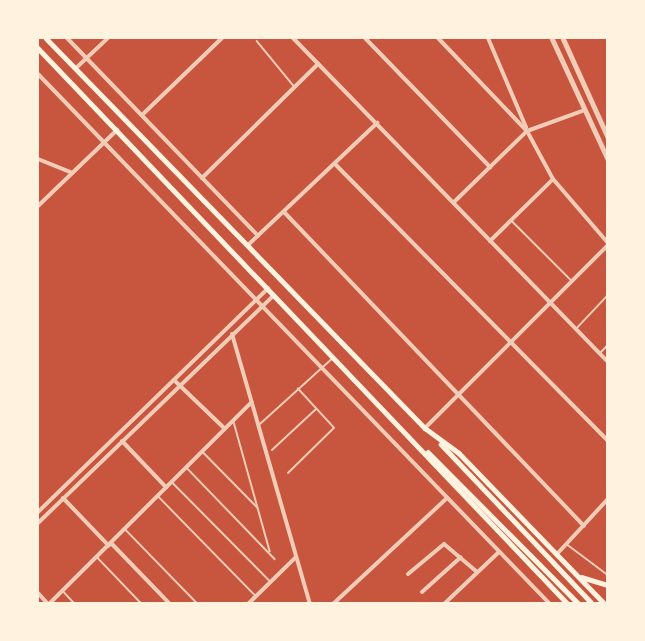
<!DOCTYPE html>
<style>
body{margin:0}
#map{position:relative;width:645px;height:641px;overflow:hidden;background:#c8553d;font-family:"Asap Condensed",sans-serif}
div>[style]{position:absolute}
[style*='--x']{left:calc(var(--x)*1px);top:calc(var(--y)*1px);width:calc(var(--w)*1px);rotate:calc(var(--a)*1deg)}
.service>*{height:1.5px;margin:-0.75px;padding:0 0.75px;transform-origin:0.75px;border-radius:0.75px;background:#f1ccb7}
.minor>*{height:4px;margin:-2px;padding:0 2px;transform-origin:2px;border-radius:2px;background:#f1ccb7}
.tertiary>*{height:4.5px;margin:-2.25px;padding:0 2.25px;transform-origin:2.25px;border-radius:2.25px;background:#f1ccb7}
.secondary>*{height:4.5px;margin:-2.25px;padding:0 2.25px;transform-origin:2.25px;border-radius:2.25px;background:#fff3e0}
.primary>*{height:5px;margin:-2.5px;padding:0 2.5px;transform-origin:2.5px;border-radius:2.5px;background:#fff3e0}
span{translate:-50% -50%;white-space:nowrap;text-align:center;line-height:1.15;-webkit-text-stroke:4.5px #fff3e0;paint-order:stroke}
.frame{position:absolute;inset:0;border:39px solid #fff3e0;pointer-events:none}
</style>
<div id="map">
<div class="service">
<div style="--x:257;--y:41;--w:58;--a:50.6"></div>
<div style="--x:512;--y:221;--w:85;--a:45"></div>
<div style="--x:576;--y:329;--w:47;--a:-46.7"></div>
<div style="--x:600;--y:353;--w:11;--a:-45"></div>
<div style="--x:234;--y:422;--w:134;--a:74.4"></div>
<div style="--x:260;--y:424;--w:97;--a:-42.1"></div>
<div style="--x:272;--y:450;--w:59;--a:-42.9"></div>
<div style="--x:203;--y:452;--w:78;--a:45.5"></div>
<div style="--x:188;--y:469;--w:125;--a:46"></div>
<div style="--x:288;--y:473;--w:64;--a:-44.4"></div>
<div style="--x:334;--y:428;--w:53;--a:-132.7"></div>
<div style="--x:172;--y:482;--w:139;--a:45.3"></div>
<div style="--x:158;--y:496;--w:139;--a:45.6"></div>
<div style="--x:125;--y:529;--w:105;--a:45.8"></div>
<div style="--x:568;--y:545;--w:50;--a:36.9"></div>
<div style="--x:97;--y:557;--w:65;--a:46.2"></div>
<div style="--x:63;--y:591;--w:18;--a:47"></div>
</div>
<div class="minor">
<div style="--x:67;--y:38;--w:275;--a:46"></div>
<div style="--x:293;--y:38;--w:452;--a:45.8"></div>
<div style="--x:365;--y:38;--w:180;--a:45.9"></div>
<div style="--x:438;--y:38;--w:129;--a:46.3"></div>
<div style="--x:527;--y:131;--w:55;--a:61.6"></div>
<div style="--x:553;--y:179;--w:84;--a:49.3"></div>
<div style="--x:488;--y:38;--w:97;--a:66.9"></div>
<div style="--x:76;--y:68;--w:44;--a:-43.2"></div>
<div style="--x:38;--y:74;--w:737;--a:45.99"></div>
<div style="--x:142;--y:115;--w:111;--a:-43.9"></div>
<div style="--x:38;--y:159;--w:37;--a:22"></div>
<div style="--x:335;--y:164;--w:389;--a:45.4"></div>
<div style="--x:202;--y:178;--w:163;--a:-44.5"></div>
<div style="--x:454;--y:202;--w:102;--a:-44.2"></div>
<div style="--x:527;--y:131;--w:59;--a:-20"></div>
<div style="--x:38;--y:206;--w:110;--a:-43.9"></div>
<div style="--x:284;--y:212;--w:434;--a:46.3"></div>
<div style="--x:490;--y:241;--w:88;--a:-44.5"></div>
<div style="--x:248;--y:245;--w:178;--a:-43.4"></div>
<div style="--x:232;--y:334;--w:281;--a:73.9"></div>
<div style="--x:174;--y:380;--w:69;--a:43.8"></div>
<div style="--x:425;--y:428;--w:259;--a:-45"></div>
<div style="--x:122;--y:441;--w:64;--a:46.3"></div>
<div style="--x:63;--y:498;--w:66;--a:46.2"></div>
<div style="--x:38;--y:512;--w:321;--a:-44.2"></div>
<div style="--x:38;--y:523;--w:328;--a:-44"></div>
<div style="--x:111;--y:543;--w:85;--a:46"></div>
<div style="--x:557;--y:554;--w:75;--a:-47.2"></div>
<div style="--x:408;--y:574;--w:47;--a:-39.8"></div>
<div style="--x:444;--y:544;--w:43;--a:40.3"></div>
<div style="--x:422;--y:592;--w:52;--a:-41.9"></div>
<div style="--x:38;--y:593;--w:15;--a:48"></div>
<div style="--x:49;--y:604;--w:286;--a:-44.9"></div>
<div style="--x:248;--y:604;--w:67;--a:-44.4"></div>
<div style="--x:333;--y:604;--w:156;--a:-42.9"></div>
<div style="--x:444;--y:604;--w:76;--a:-43.4"></div>
</div>
<div class="tertiary">
<div style="--x:552;--y:38;--w:133;--a:65.2"></div>
<div style="--x:563;--y:38;--w:109;--a:65.6"></div>
</div>
<div class="secondary">
<div style="--x:46;--y:38;--w:544;--a:45.82"></div>
<div style="--x:425;--y:428;--w:42;--a:36.3"></div>
<div style="--x:459;--y:453;--w:210;--a:46"></div>
<div style="--x:38;--y:48;--w:768;--a:46.37"></div>
<div style="--x:441;--y:444;--w:218;--a:46.5"></div>
<div style="--x:428;--y:452;--w:214;--a:45.2"></div>
</div>
<div class="primary">
<div style="--x:581;--y:577;--w:28;--a:17"></div>
</div>
<div class="frame"></div>
</div>
